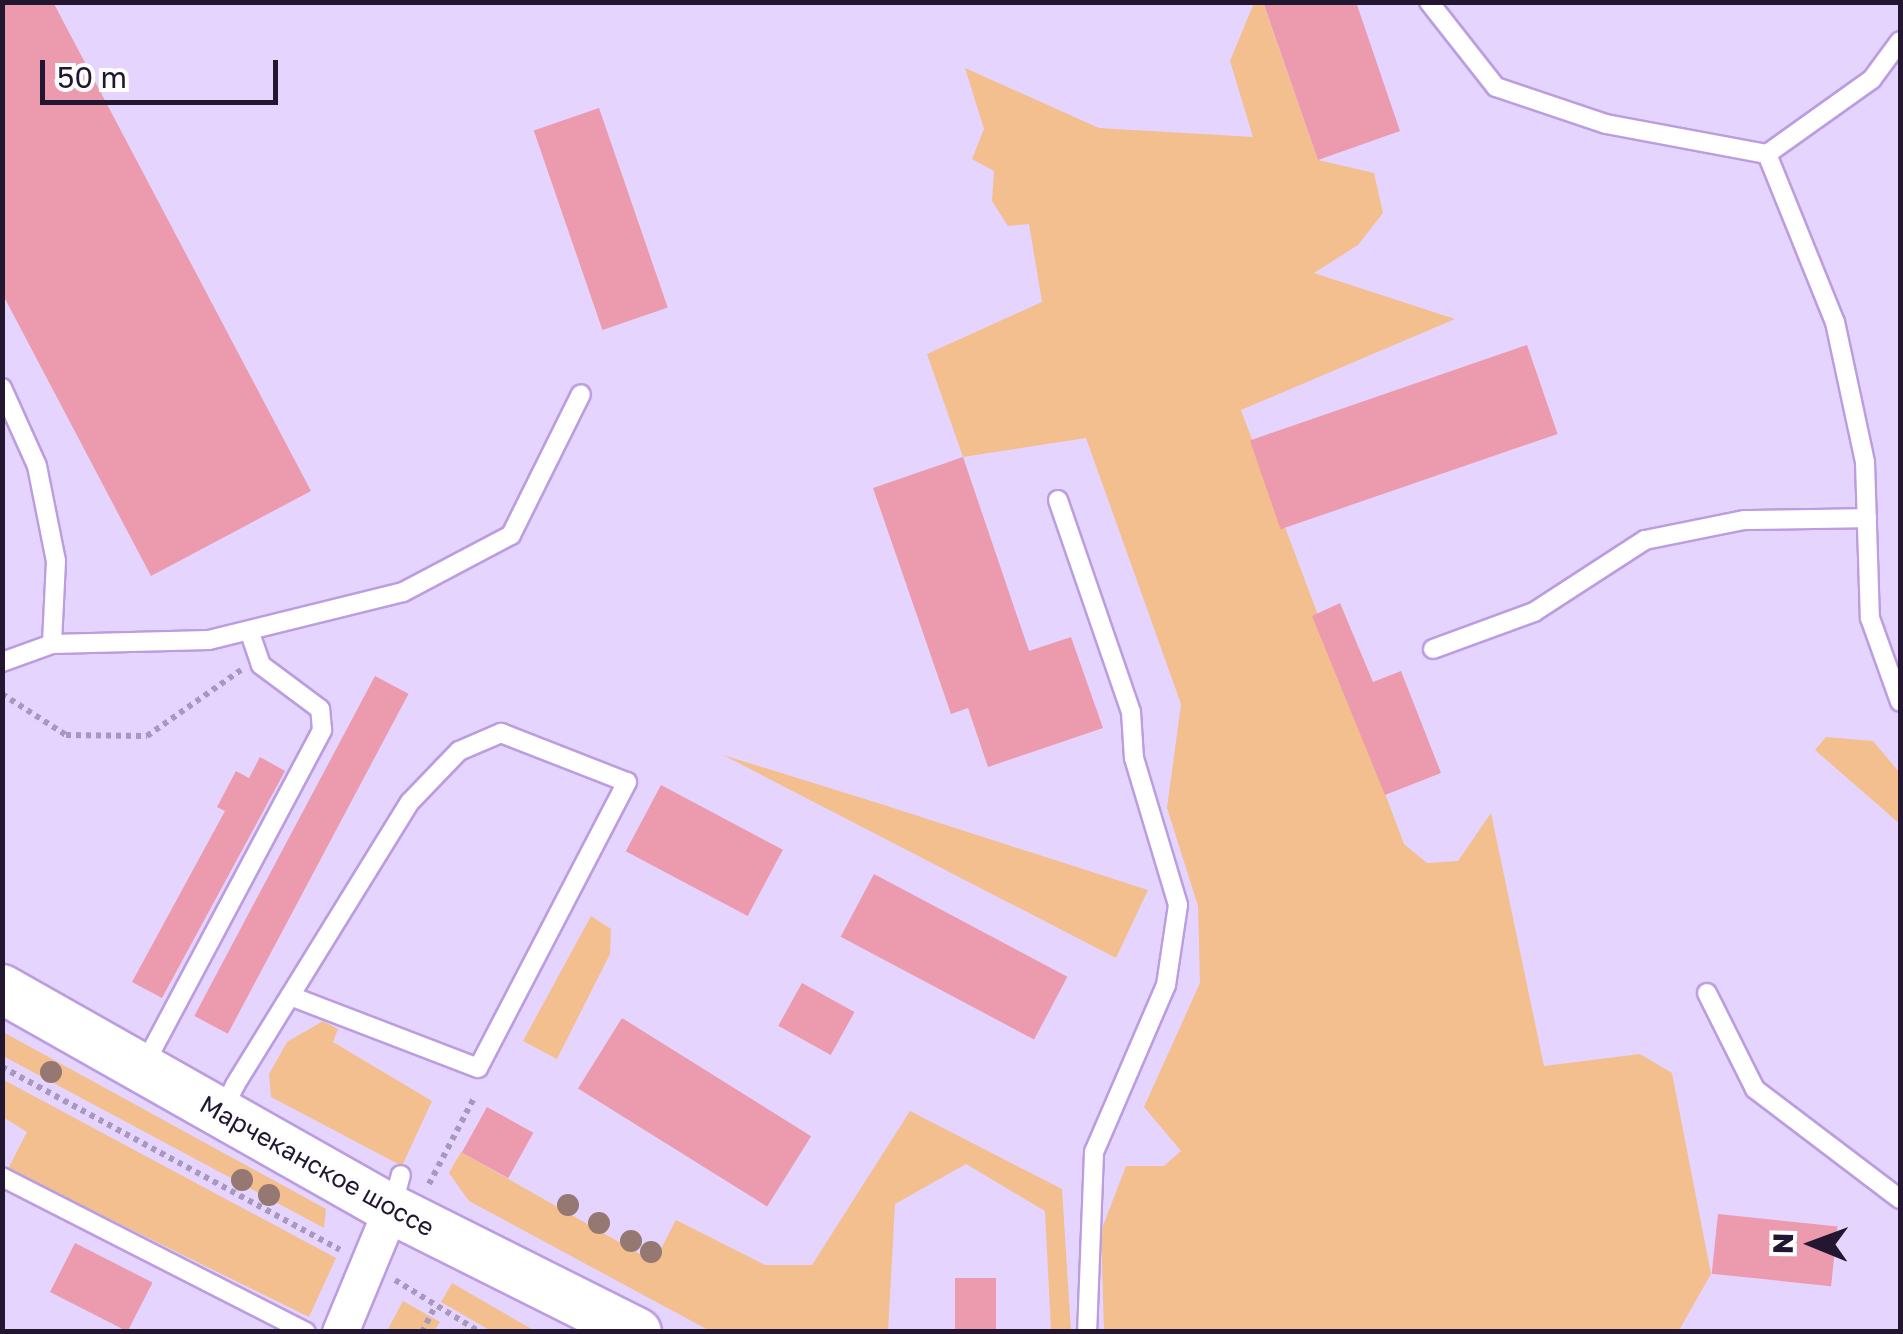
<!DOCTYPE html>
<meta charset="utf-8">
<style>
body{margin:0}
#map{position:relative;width:1903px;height:1334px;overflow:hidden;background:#e5d4fe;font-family:"Golos Text",sans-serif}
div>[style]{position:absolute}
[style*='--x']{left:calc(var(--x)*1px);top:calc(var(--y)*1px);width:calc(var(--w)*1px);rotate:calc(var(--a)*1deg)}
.green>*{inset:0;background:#f3bf8e}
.building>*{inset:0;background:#ec9aad;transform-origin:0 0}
.path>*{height:6px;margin-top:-3px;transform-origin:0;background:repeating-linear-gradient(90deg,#a898bd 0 5px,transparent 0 10px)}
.roads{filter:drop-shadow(2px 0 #bb9de0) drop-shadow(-2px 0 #bb9de0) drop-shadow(0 2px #bb9de0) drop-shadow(0 -2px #bb9de0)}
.lane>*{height:18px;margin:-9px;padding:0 9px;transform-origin:9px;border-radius:9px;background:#fff}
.street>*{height:35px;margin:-17.5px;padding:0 17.5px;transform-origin:17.5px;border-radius:17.5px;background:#fff}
.secondary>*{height:48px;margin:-24px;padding:0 24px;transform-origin:24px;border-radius:24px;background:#fff}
.trees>*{width:22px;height:22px;margin:-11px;border-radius:50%;background:#957872}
span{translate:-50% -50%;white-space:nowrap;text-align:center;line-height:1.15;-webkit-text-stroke:8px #fefefe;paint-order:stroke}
.street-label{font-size:25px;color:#221630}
.frame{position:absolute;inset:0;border:5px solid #221630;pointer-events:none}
.north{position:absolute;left:1763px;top:1194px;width:100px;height:100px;-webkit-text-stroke:8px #fefefe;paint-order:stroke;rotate:271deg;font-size:28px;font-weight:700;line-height:40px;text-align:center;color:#221630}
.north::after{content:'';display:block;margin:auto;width:35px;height:45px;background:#221630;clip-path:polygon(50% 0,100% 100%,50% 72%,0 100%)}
.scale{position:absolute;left:40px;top:60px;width:238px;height:45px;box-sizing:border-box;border:5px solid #221630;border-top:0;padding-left:12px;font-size:30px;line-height:35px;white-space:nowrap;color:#221630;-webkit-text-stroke:8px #fefefe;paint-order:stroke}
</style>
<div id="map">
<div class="green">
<div style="clip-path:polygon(1254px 3px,1263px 3px,1318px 160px,1374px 173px,1383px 213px,1358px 245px,1314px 273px,1455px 319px,1241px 410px,1404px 844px,1427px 863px,1458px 861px,1491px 813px,1544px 1066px,1640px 1054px,1672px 1073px,1711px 1274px,1678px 1332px,1104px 1331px,1101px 1231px,1126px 1166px,1164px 1166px,1181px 1151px,1144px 1107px,1200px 983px,1198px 906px,1167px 808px,1181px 704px,1086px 438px,963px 457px,927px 354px,1042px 302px,1029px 224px,1008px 226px,992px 201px,994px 171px,972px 159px,984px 129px,965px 68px,1099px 128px,1253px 137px,1230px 61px)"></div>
<div style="clip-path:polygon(1826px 737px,1873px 741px,1900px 773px,1900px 824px,1815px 750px)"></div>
<div style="clip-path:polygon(723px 755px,884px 805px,1148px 890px,1116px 958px)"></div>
<div style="clip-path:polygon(591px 916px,611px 929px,610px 954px,557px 1059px,523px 1041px)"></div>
<div style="clip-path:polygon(323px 1021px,338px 1029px,333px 1042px,432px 1101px,402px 1166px,271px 1097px,269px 1074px,287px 1042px)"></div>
<div style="clip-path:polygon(3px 1032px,326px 1209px,324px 1228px,3px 1056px)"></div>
<div style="clip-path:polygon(2px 1079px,336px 1258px,309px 1317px,8px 1169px,27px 1132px,3px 1117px)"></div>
<div style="clip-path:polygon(910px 1111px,1062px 1189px,1071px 1331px,1051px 1331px,1045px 1211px,966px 1164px,895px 1204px,888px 1332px,710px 1331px,469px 1201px,449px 1173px,461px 1152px,654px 1262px,676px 1220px,765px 1265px,812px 1265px)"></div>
<div style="clip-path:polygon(452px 1283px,535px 1331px,491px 1331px,441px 1302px)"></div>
<div style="clip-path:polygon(403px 1301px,440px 1322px,434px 1331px,387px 1331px)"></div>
</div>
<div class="building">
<div style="clip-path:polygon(2px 2px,53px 2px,311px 491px,151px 576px,2px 293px)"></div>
<div style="clip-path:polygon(1263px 2px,1356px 2px,1400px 131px,1318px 160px)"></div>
<div style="left:599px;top:108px;width:211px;height:69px;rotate:71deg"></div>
<div style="left:1527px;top:345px;width:94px;height:293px;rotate:71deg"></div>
<div style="clip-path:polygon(963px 457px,1029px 651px,1071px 637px,1103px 728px,988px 767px,968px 708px,951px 714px,873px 488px)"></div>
<div style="clip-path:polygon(1340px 603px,1373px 682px,1401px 671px,1441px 773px,1385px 795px,1312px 616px)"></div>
<div style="left:375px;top:676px;width:38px;height:385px;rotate:28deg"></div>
<div style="clip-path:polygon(260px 757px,285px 771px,162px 998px,132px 982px,225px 811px,217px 807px,236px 771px,249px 778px)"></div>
<div style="left:661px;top:785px;width:138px;height:75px;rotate:28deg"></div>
<div style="left:874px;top:874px;width:219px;height:71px;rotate:28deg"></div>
<div style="left:802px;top:983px;width:60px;height:49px;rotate:29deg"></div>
<div style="left:622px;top:1018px;width:223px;height:83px;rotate:32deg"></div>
<div style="left:487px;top:1107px;width:53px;height:52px;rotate:29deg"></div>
<div style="left:1718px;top:1214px;width:120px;height:60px;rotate:6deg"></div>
<div style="left:75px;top:1243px;width:87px;height:55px;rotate:27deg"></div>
<div style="left:955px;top:1278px;width:41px;height:54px"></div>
</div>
<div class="path">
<div style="--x:2;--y:694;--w:76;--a:32.6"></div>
<div style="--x:66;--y:735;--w:81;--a:0.7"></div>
<div style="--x:147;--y:736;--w:115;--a:-35.1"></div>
<div style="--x:2;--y:1067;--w:384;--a:28.4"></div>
<div style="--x:429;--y:1184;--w:99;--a:-62.4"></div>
<div style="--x:395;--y:1280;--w:100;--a:31.5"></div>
<div style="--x:422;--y:1332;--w:30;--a:-63"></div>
</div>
<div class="roads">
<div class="lane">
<div style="--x:1429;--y:2;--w:108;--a:51.8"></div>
<div style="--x:1496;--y:87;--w:116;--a:18.6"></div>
<div style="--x:1606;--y:124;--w:164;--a:10.6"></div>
<div style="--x:1767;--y:154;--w:181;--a:68"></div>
<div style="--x:1835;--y:322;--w:143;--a:77.9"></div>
<div style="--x:1865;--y:462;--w:156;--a:88.2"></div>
<div style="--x:1870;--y:618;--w:89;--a:70.3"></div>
<div style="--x:1767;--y:154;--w:129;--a:-35.5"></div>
<div style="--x:1872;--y:79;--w:47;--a:-53.6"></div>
<div style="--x:2;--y:388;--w:85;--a:65.8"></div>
<div style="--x:37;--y:466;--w:97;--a:78.7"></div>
<div style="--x:56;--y:561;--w:83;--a:92.8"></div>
<div style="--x:52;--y:644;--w:53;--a:160.2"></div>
<div style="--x:1058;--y:500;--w:224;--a:71"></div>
<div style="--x:1131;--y:712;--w:46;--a:86.3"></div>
<div style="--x:1134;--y:758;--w:153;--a:73.3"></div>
<div style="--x:1178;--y:905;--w:81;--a:98.5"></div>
<div style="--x:1166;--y:985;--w:182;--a:113.3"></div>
<div style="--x:1094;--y:1152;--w:180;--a:92.2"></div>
<div style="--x:52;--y:644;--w:157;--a:-1.5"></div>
<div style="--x:209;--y:640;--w:200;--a:-13.9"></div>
<div style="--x:403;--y:592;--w:122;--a:-27.8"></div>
<div style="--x:511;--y:535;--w:157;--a:-63.6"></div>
<div style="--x:1433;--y:649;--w:108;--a:-20.1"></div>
<div style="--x:1534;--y:612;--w:132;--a:-33"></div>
<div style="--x:1645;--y:540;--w:101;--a:-11.4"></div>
<div style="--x:1744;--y:520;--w:123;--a:-0.9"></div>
<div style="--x:1707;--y:993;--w:107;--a:63.4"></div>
<div style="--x:1755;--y:1089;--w:182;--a:37.2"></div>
<div style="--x:143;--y:1067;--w:382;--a:-62"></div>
<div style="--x:322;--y:730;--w:21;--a:-95"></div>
<div style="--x:320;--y:709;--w:74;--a:-143.3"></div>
<div style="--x:261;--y:665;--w:36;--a:-109"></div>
<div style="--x:223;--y:1109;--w:27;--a:-63"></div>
<div style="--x:235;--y:1085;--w:333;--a:-58.3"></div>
<div style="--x:410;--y:802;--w:71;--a:-46.1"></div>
<div style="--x:459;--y:751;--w:46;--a:-23.2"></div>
<div style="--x:501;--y:733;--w:135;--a:21.3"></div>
<div style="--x:627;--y:782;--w:322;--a:117.5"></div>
<div style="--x:478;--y:1068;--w:201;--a:-159"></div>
<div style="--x:2;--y:1177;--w:341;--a:27"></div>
<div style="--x:392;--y:1208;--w:34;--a:-75"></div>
</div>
<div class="street">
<div style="--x:340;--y:1332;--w:133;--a:-67.5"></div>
</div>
<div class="secondary">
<div style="--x:2;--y:989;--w:447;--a:29.5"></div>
<div style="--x:391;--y:1209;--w:275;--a:26.6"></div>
</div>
</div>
<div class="trees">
<div style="left:51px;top:1072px"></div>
<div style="left:242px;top:1180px"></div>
<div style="left:269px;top:1195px"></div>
<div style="left:568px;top:1205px"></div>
<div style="left:599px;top:1223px"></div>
<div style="left:631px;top:1241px"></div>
<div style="left:651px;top:1252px"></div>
</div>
<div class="street-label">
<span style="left:317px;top:1166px;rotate:29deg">Марчеканское шоссе</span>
</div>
<div class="frame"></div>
<div class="north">N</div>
<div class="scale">50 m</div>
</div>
